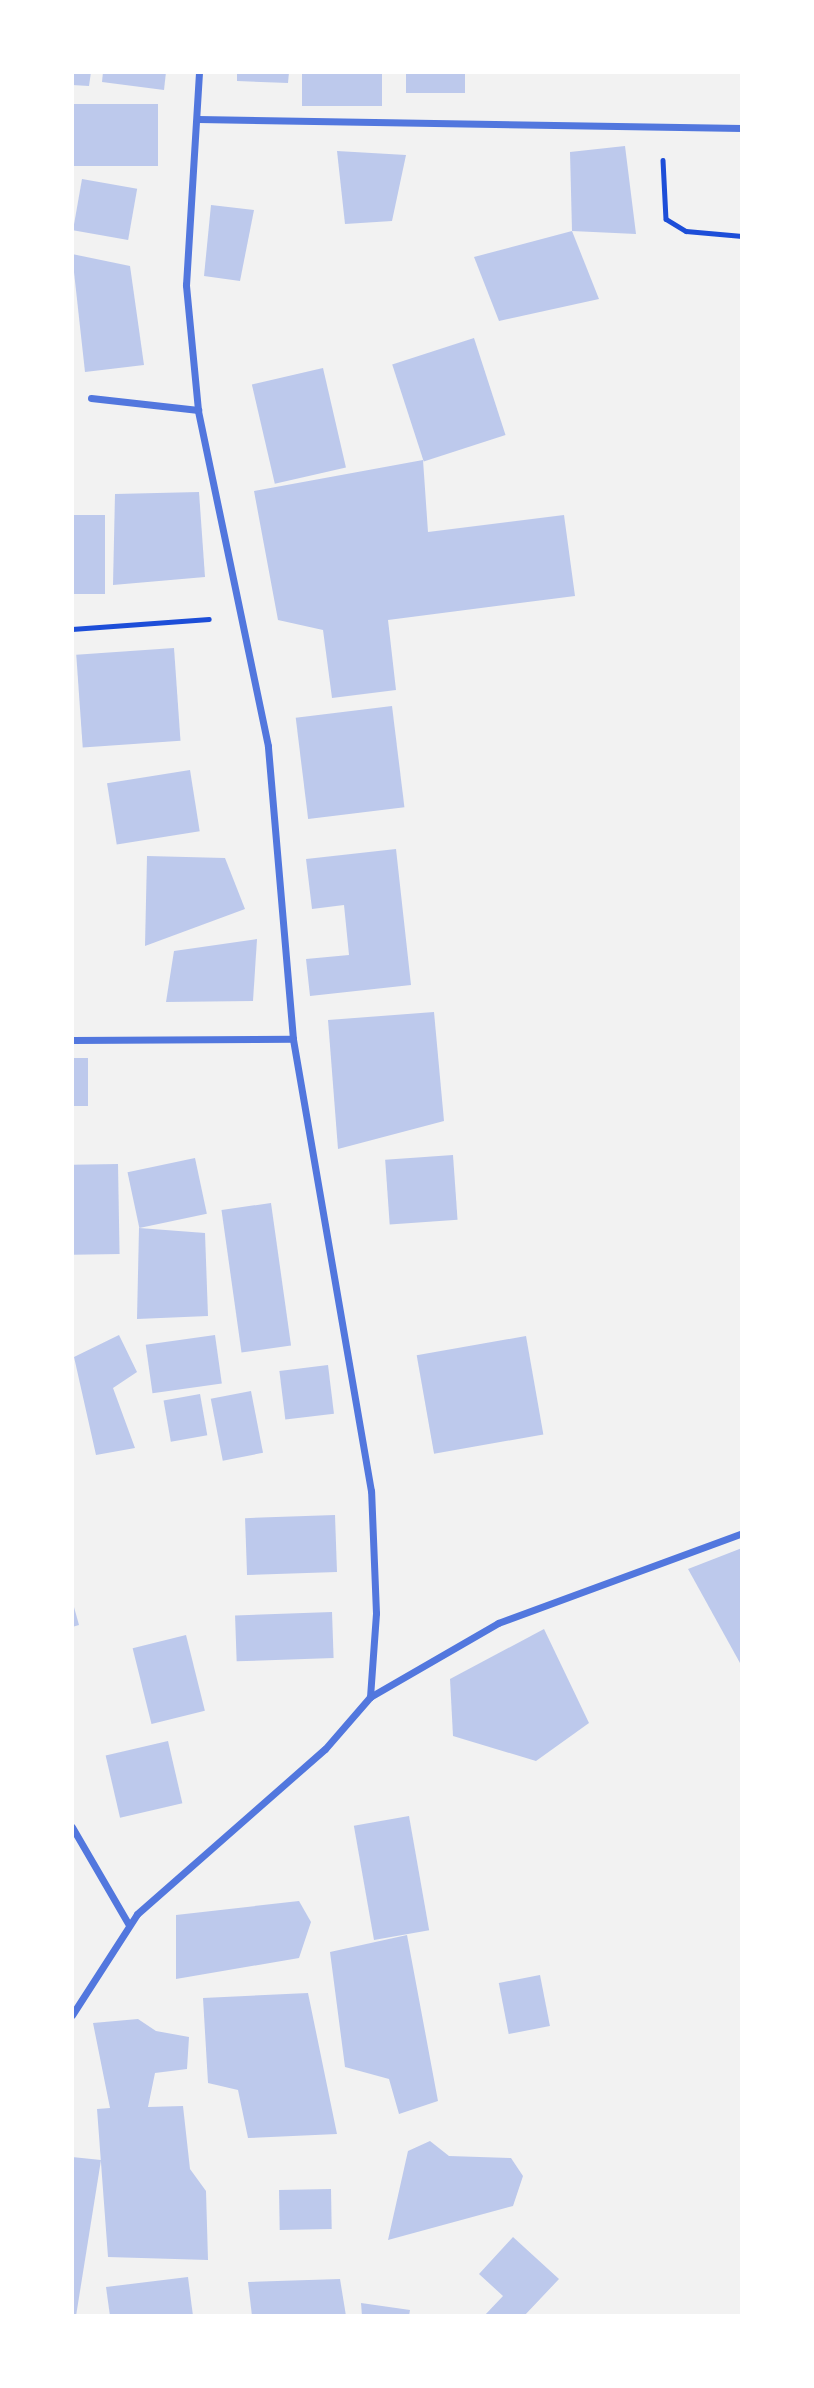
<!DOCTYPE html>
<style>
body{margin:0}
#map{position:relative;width:814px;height:2388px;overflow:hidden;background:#f2f2f2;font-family:Mulish,sans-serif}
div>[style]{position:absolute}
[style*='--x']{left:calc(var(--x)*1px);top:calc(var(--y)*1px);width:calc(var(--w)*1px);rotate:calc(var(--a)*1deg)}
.building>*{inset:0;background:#bdc9ec;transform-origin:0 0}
.path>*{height:4.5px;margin:-2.25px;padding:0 2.25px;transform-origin:2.25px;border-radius:2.25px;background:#1d4ed8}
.minor>*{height:7px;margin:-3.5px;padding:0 3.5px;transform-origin:3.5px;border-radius:3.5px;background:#5277de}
span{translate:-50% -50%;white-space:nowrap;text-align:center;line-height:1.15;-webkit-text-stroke:7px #fff;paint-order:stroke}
.frame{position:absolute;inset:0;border:74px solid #fff;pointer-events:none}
</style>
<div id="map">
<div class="building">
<div style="clip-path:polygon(72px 72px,91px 72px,89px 86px,72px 85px)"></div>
<div style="clip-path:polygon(103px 72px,166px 72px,164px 90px,102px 82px)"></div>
<div style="clip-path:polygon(237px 72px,289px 72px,288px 83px,237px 81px)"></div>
<div style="left:302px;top:72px;width:80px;height:34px"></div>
<div style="left:406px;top:72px;width:59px;height:21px"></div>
<div style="left:72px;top:104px;width:86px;height:62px"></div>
<div style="clip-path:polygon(625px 146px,636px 234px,572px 231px,570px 152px)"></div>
<div style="clip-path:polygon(337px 151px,406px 155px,392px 221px,345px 224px)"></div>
<div style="left:82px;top:179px;width:56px;height:52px;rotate:10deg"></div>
<div style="clip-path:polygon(211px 205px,254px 210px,240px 281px,204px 276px)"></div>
<div style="clip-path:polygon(572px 231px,599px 299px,499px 321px,474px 257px)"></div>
<div style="clip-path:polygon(72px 254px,130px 266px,144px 365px,85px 372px)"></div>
<div style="left:474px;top:338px;width:102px;height:86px;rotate:72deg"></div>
<div style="left:323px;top:368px;width:102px;height:73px;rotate:77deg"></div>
<div style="clip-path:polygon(423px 460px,428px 532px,564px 515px,575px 596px,388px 620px,396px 690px,332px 698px,323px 630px,278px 620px,254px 491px)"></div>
<div style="clip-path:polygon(199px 492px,205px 577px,113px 585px,115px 494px)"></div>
<div style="left:72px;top:515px;width:33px;height:79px"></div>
<div style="left:174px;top:648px;width:93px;height:98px;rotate:86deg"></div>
<div style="left:392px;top:706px;width:102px;height:97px;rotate:83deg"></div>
<div style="left:190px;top:770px;width:62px;height:84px;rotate:81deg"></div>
<div style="clip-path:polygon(396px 849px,411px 985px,310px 996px,306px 959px,349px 955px,344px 905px,312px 909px,306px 859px)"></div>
<div style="clip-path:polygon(147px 856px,225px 858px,245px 909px,145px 946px)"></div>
<div style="clip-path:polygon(257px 939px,253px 1001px,166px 1002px,174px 951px)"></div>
<div style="clip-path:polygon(434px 1012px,444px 1121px,338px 1149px,328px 1020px)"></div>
<div style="left:72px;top:1058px;width:16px;height:48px"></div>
<div style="left:453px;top:1155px;width:65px;height:68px;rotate:86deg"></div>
<div style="left:195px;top:1158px;width:57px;height:69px;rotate:78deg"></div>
<div style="left:118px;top:1164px;width:90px;height:46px;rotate:89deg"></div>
<div style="left:271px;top:1203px;width:144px;height:50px;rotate:82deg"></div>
<div style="clip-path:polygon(139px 1228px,205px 1233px,208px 1316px,137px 1319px)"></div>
<div style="clip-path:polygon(119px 1335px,137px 1372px,113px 1388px,135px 1448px,96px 1455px,74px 1357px)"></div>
<div style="left:215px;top:1335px;width:49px;height:70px;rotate:82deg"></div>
<div style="left:526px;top:1336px;width:100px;height:111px;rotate:80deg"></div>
<div style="left:328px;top:1365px;width:49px;height:49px;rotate:83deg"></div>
<div style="left:251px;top:1391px;width:63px;height:41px;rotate:79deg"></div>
<div style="left:200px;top:1394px;width:42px;height:37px;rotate:80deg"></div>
<div style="left:335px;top:1515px;width:57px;height:90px;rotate:88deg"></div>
<div style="clip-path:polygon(742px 1548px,742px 1662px,740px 1663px,688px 1569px)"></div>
<div style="clip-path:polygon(72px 1600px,79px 1625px,72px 1627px)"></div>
<div style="left:332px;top:1612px;width:46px;height:97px;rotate:88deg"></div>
<div style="clip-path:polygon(544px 1629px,589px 1723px,536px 1761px,453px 1736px,450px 1679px)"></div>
<div style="left:186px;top:1635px;width:78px;height:55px;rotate:76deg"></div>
<div style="left:168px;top:1741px;width:64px;height:64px;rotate:77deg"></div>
<div style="left:409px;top:1816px;width:116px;height:56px;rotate:80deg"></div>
<div style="clip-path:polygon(299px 1901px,311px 1922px,299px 1958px,176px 1979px,176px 1915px)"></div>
<div style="clip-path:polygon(407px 1935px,438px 2101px,399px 2114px,389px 2079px,345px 2067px,330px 1952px)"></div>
<div style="left:540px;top:1975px;width:52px;height:42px;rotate:79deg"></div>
<div style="clip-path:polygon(308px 1993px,337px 2134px,248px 2138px,238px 2090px,208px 2083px,203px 1998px)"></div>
<div style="clip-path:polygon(138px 2019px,156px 2031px,189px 2037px,187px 2069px,155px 2073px,148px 2107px,183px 2106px,190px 2169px,206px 2191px,208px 2260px,108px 2257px,97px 2109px,110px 2108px,93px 2023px)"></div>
<div style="clip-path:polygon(430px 2141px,449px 2156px,511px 2158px,523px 2176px,513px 2206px,388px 2240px,408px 2151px)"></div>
<div style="clip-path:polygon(72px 2157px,101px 2160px,76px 2316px,72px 2316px)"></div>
<div style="left:331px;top:2189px;width:40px;height:52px;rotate:89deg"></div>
<div style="clip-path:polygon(513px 2237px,559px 2279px,524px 2316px,484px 2316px,503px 2296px,479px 2274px)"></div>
<div style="clip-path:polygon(188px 2277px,193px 2316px,110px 2316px,106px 2287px)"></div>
<div style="clip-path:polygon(340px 2279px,346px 2316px,252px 2316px,248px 2282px)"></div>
<div style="clip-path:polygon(361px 2303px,410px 2310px,409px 2316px,362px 2316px)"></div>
</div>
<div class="path">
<div style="--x:663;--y:160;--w:59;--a:87.1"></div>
<div style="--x:666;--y:219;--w:23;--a:31"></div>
<div style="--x:686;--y:231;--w:56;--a:5.1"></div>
<div style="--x:72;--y:629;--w:137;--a:-4.2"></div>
</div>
<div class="minor">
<div style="--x:198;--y:119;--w:544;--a:0.95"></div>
<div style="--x:91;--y:398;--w:108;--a:6.4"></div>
<div style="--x:72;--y:1040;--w:221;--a:-0.3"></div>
<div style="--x:370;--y:1697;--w:148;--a:-30"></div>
<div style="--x:498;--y:1623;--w:260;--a:-20.2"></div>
<div style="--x:72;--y:1827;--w:113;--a:59.8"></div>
<div style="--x:72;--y:2015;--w:120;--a:-57.2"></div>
<div style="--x:137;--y:1914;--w:250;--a:-41.3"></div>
<div style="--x:325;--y:1749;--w:69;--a:-49.1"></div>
<div style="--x:370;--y:1697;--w:84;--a:-85.9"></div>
<div style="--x:376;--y:1613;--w:122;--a:-92.3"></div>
<div style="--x:371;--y:1491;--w:459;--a:-99.8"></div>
<div style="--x:293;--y:1039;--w:294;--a:-94.9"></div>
<div style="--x:268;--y:746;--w:343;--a:-101.8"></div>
<div style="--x:198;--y:410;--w:126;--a:-95.5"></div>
<div style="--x:186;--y:285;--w:213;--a:-86.5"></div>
</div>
<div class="frame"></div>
</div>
